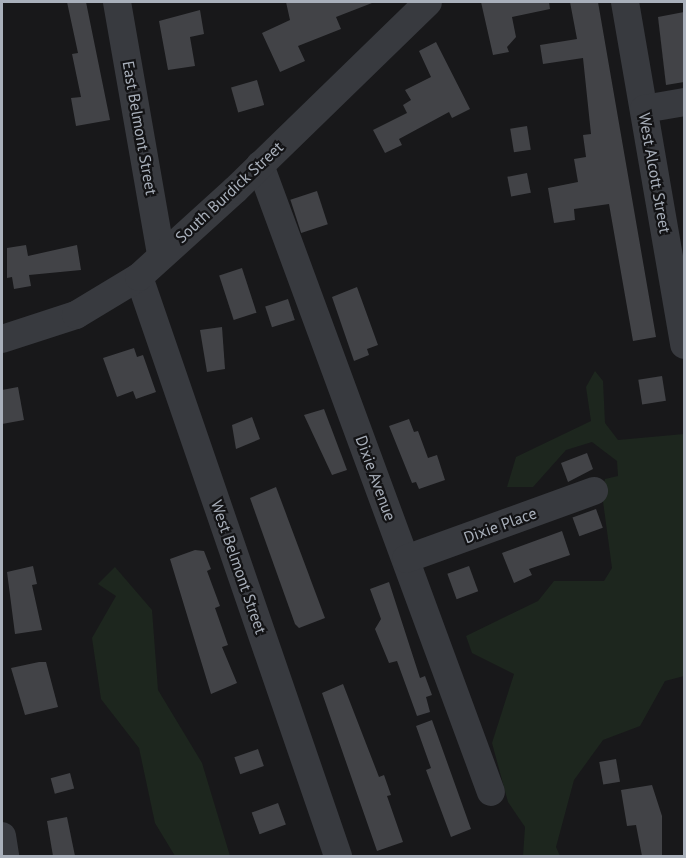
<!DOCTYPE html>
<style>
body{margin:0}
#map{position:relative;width:686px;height:858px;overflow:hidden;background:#18181a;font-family:"PT Sans",sans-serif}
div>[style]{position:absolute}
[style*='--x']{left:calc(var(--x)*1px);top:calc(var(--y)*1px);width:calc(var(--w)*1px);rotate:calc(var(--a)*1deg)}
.green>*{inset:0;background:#1d261e}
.building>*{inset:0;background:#424347;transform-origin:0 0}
.minor>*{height:28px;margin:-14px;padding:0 14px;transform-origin:14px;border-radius:14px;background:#383a3f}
span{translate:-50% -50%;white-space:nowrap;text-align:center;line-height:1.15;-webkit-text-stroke:4.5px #131315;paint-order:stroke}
.street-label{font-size:16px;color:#a9b0bb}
.frame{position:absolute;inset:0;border:3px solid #a9b0bb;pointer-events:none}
</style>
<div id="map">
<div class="green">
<div style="clip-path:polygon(595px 371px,603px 381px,605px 423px,618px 440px,684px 434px,684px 676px,665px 681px,640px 726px,603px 740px,574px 780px,556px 847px,560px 856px,523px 856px,525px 827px,508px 802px,492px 743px,514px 674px,472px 653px,466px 636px,538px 601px,554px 581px,604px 581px,612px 568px,602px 494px,605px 479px,618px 476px,617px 461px,592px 442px,566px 450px,533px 487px,507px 487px,516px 457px,591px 421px,586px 387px)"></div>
<div style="clip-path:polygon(115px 567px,152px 610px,158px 690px,202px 763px,230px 856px,175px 856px,155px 823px,139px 748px,101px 699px,92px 638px,116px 596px,98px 584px)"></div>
</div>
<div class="building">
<div style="clip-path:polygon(67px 2px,86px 2px,110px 120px,76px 126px,71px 98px,81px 97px,72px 54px,78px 53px)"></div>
<div style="clip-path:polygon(286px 2px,372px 2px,372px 3px,336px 17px,341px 29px,298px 46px,305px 61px,280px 72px,262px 33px,290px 20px)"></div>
<div style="clip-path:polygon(481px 2px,549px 2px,550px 9px,512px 17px,516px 37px,507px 47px,509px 52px,493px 55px)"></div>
<div style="clip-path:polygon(570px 2px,598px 2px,656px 337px,633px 341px,609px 204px,574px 209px,575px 220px,554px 223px,548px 188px,578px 182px,574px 159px,586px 157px,583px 135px,591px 134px,583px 58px,543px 64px,540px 45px,577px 39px)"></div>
<div style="clip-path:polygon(200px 10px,204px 34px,190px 37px,195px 66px,168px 70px,159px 21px)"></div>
<div style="clip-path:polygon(684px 12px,684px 82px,666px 85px,658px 17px)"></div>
<div style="clip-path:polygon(436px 42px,470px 109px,452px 118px,449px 112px,399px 139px,402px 145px,385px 153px,373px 130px,407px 113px,403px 105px,411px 100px,405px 90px,431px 77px,419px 51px)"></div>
<div style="left:257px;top:80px;width:26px;height:27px;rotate:74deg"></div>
<div style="left:527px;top:126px;width:24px;height:17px;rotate:81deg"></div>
<div style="left:527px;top:173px;width:20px;height:20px;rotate:79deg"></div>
<div style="left:317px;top:191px;width:35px;height:28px;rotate:72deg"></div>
<div style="clip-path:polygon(26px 245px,28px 256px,77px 245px,81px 270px,29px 275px,31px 286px,14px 289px,12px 277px,7px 278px,7px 248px)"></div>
<div style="left:242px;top:268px;width:47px;height:24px;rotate:72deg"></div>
<div style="clip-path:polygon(357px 287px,378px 345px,367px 349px,369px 355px,354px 361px,332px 297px)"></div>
<div style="left:288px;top:299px;width:22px;height:24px;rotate:72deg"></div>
<div style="clip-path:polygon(222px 327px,225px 369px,207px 372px,200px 330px)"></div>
<div style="clip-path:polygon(134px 348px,137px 357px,143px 355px,156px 392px,136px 399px,133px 391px,117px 397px,103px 358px)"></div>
<div style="left:662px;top:376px;width:25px;height:24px;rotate:81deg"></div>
<div style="clip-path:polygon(18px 387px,24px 420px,2px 424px,2px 390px)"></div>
<div style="clip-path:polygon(324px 409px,347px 470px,332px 475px,304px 415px)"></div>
<div style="clip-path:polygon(252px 417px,260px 439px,236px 449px,232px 425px)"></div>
<div style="clip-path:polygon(409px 419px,414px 432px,418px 431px,428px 458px,437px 455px,445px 480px,419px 489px,416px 482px,412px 483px,389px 426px)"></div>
<div style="clip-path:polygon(587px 453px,593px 469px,568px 482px,561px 463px)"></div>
<div style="clip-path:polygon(276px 487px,325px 618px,299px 628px,295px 624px,250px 498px)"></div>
<div style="left:596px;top:509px;width:20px;height:25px;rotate:70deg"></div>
<div style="clip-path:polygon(562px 531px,570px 555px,529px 569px,532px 575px,514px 583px,502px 553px)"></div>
<div style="clip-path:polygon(195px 550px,204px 551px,211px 569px,207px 571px,220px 606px,215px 608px,228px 645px,222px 647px,237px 683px,211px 694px,170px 559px)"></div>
<div style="clip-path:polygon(33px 566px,37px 584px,32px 585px,42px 630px,15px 634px,7px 572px)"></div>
<div style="left:469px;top:566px;width:27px;height:23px;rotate:70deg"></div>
<div style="clip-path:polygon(389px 582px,420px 678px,425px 676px,432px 695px,426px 697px,430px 712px,417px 716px,397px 661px,389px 663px,375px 629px,381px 619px,370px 589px)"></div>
<div style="clip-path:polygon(39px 662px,46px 662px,58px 707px,25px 715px,11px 668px)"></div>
<div style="clip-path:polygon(343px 684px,379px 777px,384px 775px,391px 795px,387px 796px,403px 842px,377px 851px,322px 693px)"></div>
<div style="clip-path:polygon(432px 720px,471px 829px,451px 837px,426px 770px,431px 768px,416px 726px)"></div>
<div style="left:258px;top:749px;width:18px;height:25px;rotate:71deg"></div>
<div style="left:616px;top:759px;width:23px;height:17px;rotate:80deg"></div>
<div style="left:70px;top:773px;width:16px;height:20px;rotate:75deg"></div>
<div style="clip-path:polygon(652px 785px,662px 816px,662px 856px,642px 856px,636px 825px,627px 826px,621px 790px)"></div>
<div style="left:278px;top:803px;width:23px;height:28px;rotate:70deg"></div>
<div style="clip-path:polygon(67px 817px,75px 856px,53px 856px,47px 821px)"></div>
</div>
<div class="minor">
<div style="--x:117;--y:2;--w:256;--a:80.1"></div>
<div style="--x:625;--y:2;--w:348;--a:80.2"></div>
<div style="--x:644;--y:109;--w:41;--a:-9.9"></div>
<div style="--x:260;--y:165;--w:668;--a:69.78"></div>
<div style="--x:139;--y:277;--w:612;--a:71.03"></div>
<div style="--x:2;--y:339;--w:78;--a:-18"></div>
<div style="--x:76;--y:315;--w:74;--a:-31.1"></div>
<div style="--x:139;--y:277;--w:130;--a:-42.2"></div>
<div style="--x:235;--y:190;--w:269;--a:-44.2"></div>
<div style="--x:406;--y:559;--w:200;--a:-19.9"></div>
<div style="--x:2;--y:836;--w:20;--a:81"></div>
</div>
<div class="street-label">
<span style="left:140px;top:128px;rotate:80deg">East Belmont Street</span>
<span style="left:655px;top:173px;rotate:80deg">West Alcott Street</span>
<span style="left:229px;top:192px;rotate:-43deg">South Burdick Street</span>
<span style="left:376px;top:478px;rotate:70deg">Dixie Avenue</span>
<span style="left:500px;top:525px;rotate:-20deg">Dixie Place</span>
<span style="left:239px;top:567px;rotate:71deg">West Belmont Street</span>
</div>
<div class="frame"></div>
</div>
